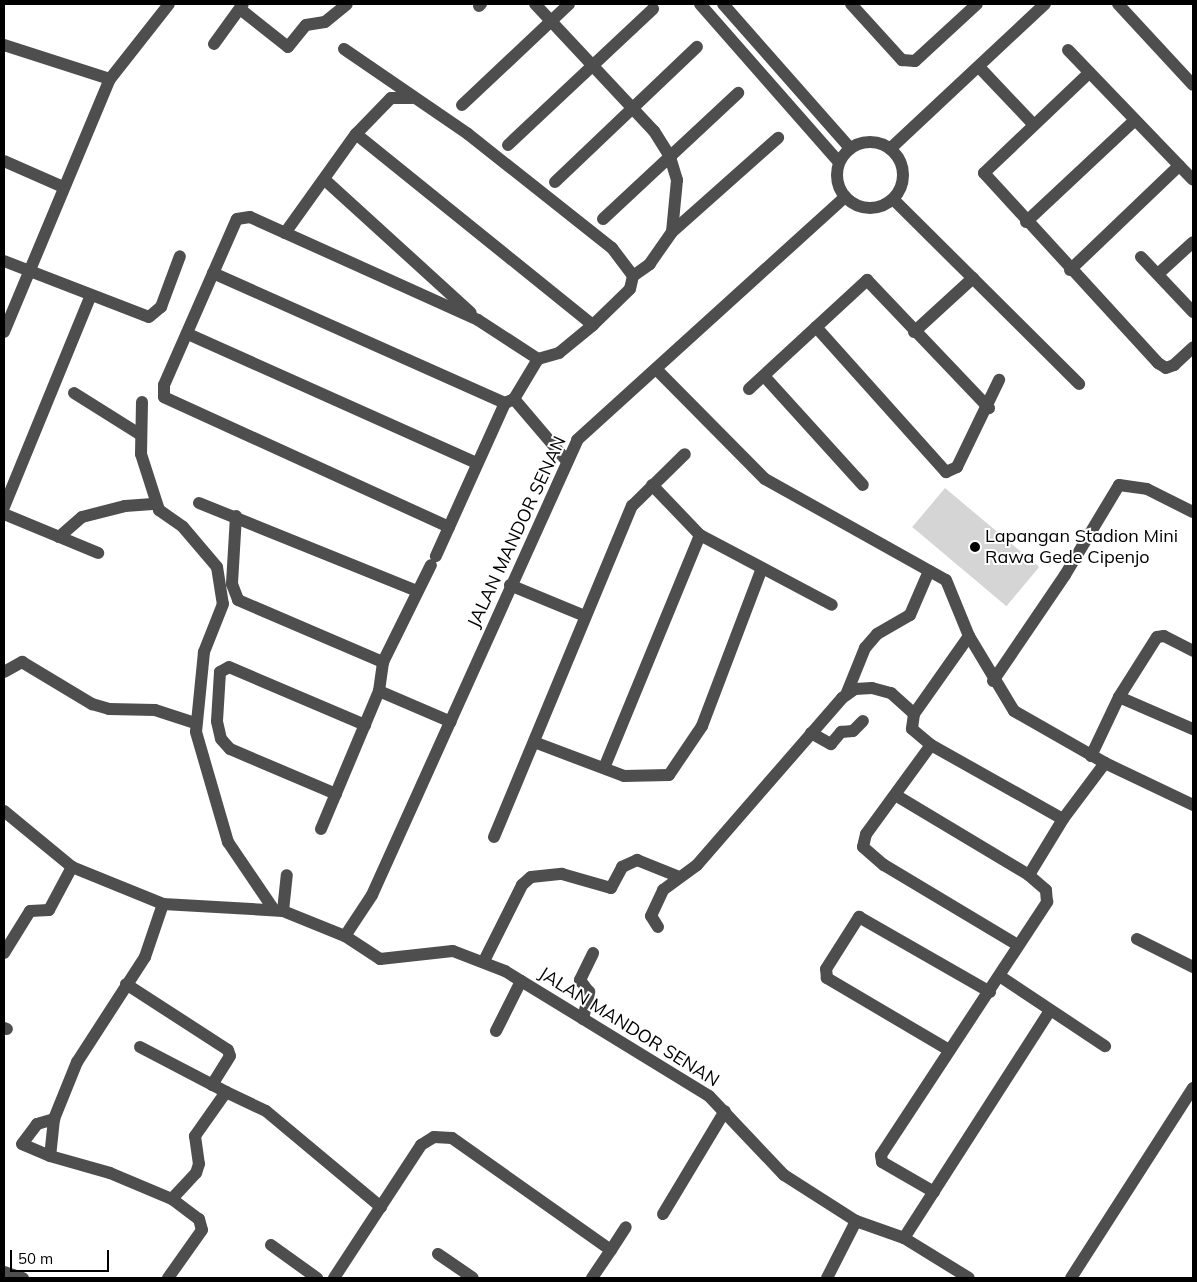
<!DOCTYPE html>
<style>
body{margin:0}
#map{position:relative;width:1197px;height:1282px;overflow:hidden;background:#fff;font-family:Mulish,sans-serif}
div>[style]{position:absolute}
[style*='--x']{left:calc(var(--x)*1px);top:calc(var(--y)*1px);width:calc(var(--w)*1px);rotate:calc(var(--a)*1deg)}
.green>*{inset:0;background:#d5d5d5;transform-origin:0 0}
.minor>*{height:12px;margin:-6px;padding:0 6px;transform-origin:6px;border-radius:6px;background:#4e4e4e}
.minor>.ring{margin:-6px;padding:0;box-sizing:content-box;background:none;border:12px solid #4e4e4e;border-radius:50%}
.dots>*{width:14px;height:14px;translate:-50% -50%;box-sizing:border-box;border:2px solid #fff;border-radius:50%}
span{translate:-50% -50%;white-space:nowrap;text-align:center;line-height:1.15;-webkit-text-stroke:4px #fff;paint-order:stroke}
.street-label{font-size:18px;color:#000}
.poi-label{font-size:18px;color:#000}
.left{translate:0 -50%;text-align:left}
.frame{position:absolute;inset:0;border:5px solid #000;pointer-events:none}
.scale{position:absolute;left:10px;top:1250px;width:99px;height:22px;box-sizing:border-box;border:2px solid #000;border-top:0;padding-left:6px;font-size:15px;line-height:18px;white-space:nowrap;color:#000;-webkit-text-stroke:4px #fff;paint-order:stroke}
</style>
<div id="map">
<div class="green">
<div style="left:945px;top:488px;width:123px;height:51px;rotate:40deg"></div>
</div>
<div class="minor">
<div style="--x:535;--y:4;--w:174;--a:46.9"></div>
<div style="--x:654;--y:131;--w:31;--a:58"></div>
<div style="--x:670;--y:157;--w:24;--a:73"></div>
<div style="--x:677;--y:180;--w:52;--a:95.5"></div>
<div style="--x:672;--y:232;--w:39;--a:125"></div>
<div style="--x:650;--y:264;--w:21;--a:145"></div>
<div style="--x:700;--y:4;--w:210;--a:48.7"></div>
<div style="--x:723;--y:4;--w:192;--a:48.6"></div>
<div style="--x:851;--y:4;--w:76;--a:47.7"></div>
<div style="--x:902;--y:60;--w:13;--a:4"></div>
<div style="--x:915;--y:61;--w:84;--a:-42.6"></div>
<div style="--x:1118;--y:4;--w:110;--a:47.2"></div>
<div style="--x:479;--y:6;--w:3;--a:-45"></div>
<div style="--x:240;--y:9;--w:61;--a:38.4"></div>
<div style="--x:288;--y:47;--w:28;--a:-51"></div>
<div style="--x:306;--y:25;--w:19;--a:-9"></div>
<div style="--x:325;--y:22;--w:28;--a:-39"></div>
<div style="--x:214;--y:44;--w:49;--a:-54.1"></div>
<div style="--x:4;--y:45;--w:111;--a:17.8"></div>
<div style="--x:344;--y:49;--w:150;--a:34.4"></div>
<div style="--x:468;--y:134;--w:184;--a:38.4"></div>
<div style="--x:612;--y:248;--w:35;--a:53"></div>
<div style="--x:633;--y:276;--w:13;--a:103"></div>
<div style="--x:630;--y:289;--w:52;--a:135.8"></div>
<div style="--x:593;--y:325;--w:44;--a:140.5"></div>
<div style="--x:559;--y:353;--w:22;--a:164"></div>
<div style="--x:538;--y:359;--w:47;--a:121"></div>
<div style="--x:514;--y:399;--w:10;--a:156"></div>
<div style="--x:505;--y:403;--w:168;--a:114.3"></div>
<div style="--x:1068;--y:50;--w:180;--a:46.1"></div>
<div style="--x:979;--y:67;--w:79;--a:46.5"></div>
<div style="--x:1089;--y:73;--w:145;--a:136.4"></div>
<div style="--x:984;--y:173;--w:258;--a:47.5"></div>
<div style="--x:1158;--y:363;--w:9;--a:32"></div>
<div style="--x:1166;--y:368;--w:9;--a:-21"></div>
<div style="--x:1174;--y:365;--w:26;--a:-43"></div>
<div style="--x:412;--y:98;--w:21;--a:180"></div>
<div style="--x:391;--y:98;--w:50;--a:134.2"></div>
<div style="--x:356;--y:134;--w:304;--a:38.9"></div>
<div style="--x:462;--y:105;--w:147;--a:-43.3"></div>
<div class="ring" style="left:837px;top:142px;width:54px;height:54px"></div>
<div style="--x:508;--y:145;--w:199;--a:-43.2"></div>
<div style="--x:891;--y:148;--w:211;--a:-43.1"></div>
<div style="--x:4;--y:161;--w:64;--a:23.8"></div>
<div style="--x:325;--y:180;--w:197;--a:42.3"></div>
<div style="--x:555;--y:182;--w:196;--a:-43.6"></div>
<div style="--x:894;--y:200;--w:261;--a:44.8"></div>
<div style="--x:603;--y:219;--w:185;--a:-43"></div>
<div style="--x:1026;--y:222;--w:148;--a:-43.1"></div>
<div style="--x:672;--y:232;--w:142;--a:-41.6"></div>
<div style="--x:285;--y:233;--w:122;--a:-54.4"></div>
<div style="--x:1141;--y:257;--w:76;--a:46.6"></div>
<div style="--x:4;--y:261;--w:155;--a:21.1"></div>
<div style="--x:149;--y:317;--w:16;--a:-40"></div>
<div style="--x:161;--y:307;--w:54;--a:-69.6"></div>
<div style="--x:1070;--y:270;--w:151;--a:-43.7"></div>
<div style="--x:213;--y:273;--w:320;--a:24"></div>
<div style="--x:1158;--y:274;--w:47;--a:-42.4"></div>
<div style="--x:816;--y:327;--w:195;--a:48.1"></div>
<div style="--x:946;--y:472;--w:12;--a:-24"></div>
<div style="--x:957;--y:467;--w:97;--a:-64.2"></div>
<div style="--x:4;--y:332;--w:274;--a:-67.3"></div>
<div style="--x:110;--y:79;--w:95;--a:-51.8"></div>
<div style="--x:914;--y:332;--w:80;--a:-42.5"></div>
<div style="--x:188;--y:334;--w:316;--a:24.1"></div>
<div style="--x:657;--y:370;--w:153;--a:45.3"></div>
<div style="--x:765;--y:479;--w:207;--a:29.2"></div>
<div style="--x:946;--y:580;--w:61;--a:67.7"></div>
<div style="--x:969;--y:636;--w:87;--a:59"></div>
<div style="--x:1014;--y:711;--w:105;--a:29.7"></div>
<div style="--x:1105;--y:763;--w:98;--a:25.5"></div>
<div style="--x:764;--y:376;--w:147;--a:47.8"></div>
<div style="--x:749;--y:389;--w:161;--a:-42.7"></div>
<div style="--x:867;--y:280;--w:177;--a:46.4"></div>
<div style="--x:74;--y:393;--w:79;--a:32.1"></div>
<div style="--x:514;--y:399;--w:80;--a:49.6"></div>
<div style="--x:142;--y:402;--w:52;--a:91.1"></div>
<div style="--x:141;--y:454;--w:59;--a:72.2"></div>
<div style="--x:159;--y:510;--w:29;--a:35"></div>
<div style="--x:183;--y:527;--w:52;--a:49.6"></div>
<div style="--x:217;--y:567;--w:37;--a:81"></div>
<div style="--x:223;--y:604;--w:52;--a:111.6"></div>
<div style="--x:204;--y:652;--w:80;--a:95.7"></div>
<div style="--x:196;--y:732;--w:115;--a:73.8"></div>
<div style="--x:228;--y:842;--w:82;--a:55.9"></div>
<div style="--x:652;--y:485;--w:69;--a:46.2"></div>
<div style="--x:700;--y:535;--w:149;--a:27.9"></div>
<div style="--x:199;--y:503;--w:235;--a:22"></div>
<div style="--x:4;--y:507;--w:227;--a:-67.7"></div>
<div style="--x:4;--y:514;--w:102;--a:22.5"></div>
<div style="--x:236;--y:516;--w:68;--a:93.4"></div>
<div style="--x:232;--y:584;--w:17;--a:69"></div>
<div style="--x:238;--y:600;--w:158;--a:23.2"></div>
<div style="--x:449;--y:527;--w:313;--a:-155.5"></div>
<div style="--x:164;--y:397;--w:12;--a:-90"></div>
<div style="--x:164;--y:385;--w:181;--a:-66.3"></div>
<div style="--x:237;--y:219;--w:13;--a:-9"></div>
<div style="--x:250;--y:217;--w:250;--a:24.3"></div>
<div style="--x:478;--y:320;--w:72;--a:33"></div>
<div style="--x:59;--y:537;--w:30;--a:-41"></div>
<div style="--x:82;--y:517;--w:44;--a:-14.3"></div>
<div style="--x:125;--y:506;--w:31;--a:-4"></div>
<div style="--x:510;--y:585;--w:81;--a:22.5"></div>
<div style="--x:969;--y:636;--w:95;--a:125.2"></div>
<div style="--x:914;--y:714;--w:15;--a:98"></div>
<div style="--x:912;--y:729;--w:25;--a:40"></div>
<div style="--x:931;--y:745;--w:151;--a:29.3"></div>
<div style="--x:4;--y:672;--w:21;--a:-29"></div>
<div style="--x:22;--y:662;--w:82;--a:31"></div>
<div style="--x:92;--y:704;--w:18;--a:16"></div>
<div style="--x:109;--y:709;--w:46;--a:1.2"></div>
<div style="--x:155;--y:710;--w:42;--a:18"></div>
<div style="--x:993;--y:681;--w:128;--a:-55.8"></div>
<div style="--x:1065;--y:575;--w:105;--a:-59"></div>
<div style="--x:1119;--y:485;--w:28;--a:8"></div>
<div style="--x:1147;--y:489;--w:51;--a:26.6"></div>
<div style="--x:379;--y:691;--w:78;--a:23.3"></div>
<div style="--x:846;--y:695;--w:51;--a:-68"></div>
<div style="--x:865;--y:648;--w:18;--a:-49"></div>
<div style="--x:877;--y:634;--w:38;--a:-30"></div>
<div style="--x:910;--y:615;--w:48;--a:-66.6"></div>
<div style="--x:1119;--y:697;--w:71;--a:-57.7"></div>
<div style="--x:1157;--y:637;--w:7;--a:-8"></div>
<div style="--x:1164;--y:636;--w:33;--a:27"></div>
<div style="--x:811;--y:733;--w:23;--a:29"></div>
<div style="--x:831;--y:744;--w:16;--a:-50"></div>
<div style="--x:841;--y:732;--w:12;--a:-5"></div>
<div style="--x:853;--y:731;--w:14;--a:-45"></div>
<div style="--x:534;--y:742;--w:96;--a:20.7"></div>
<div style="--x:624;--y:776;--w:45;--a:-1.3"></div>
<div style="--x:669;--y:775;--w:59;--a:-56"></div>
<div style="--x:702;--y:726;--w:169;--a:-69.2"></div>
<div style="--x:931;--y:745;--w:110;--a:126.1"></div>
<div style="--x:866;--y:834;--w:13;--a:103"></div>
<div style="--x:863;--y:847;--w:28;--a:41"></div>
<div style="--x:884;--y:865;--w:154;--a:30.9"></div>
<div style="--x:1091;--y:756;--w:65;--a:-64.6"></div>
<div style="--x:1119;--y:697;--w:81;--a:23.4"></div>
<div style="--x:604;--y:768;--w:252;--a:-67.6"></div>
<div style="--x:336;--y:794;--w:115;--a:-157"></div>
<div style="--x:230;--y:749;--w:13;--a:-132"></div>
<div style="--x:221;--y:739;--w:18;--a:-103"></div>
<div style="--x:217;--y:721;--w:49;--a:-86.5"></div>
<div style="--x:220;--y:672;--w:10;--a:-29"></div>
<div style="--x:229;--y:667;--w:148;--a:23.1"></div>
<div style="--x:897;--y:796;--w:154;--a:30.9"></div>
<div style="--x:4;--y:811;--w:88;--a:39.5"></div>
<div style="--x:72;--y:867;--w:98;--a:22.1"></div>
<div style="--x:163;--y:904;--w:120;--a:3.3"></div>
<div style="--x:283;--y:911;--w:67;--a:22"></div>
<div style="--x:345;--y:936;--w:49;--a:-56.6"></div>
<div style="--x:372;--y:895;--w:499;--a:-65.7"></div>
<div style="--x:577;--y:440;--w:362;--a:-42.2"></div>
<div style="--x:321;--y:829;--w:150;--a:-67.2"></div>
<div style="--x:379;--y:691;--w:29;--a:-82"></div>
<div style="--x:383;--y:662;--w:108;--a:-63.7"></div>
<div style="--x:494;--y:837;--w:359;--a:-67.4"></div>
<div style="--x:632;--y:506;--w:74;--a:-44.5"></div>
<div style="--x:163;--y:904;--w:56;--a:108.8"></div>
<div style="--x:145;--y:957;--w:125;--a:122.9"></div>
<div style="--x:77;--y:1062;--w:61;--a:112"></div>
<div style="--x:54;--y:1119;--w:37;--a:96"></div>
<div style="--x:50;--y:1156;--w:62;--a:15.8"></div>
<div style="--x:110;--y:1173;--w:67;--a:22.8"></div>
<div style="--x:172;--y:1199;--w:34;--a:37"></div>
<div style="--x:199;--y:1219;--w:11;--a:75"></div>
<div style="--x:202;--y:1230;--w:59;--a:125.3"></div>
<div style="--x:283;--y:911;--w:36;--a:-84"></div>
<div style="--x:658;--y:927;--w:13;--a:-122"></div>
<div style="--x:651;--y:916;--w:29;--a:-65"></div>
<div style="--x:663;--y:890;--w:42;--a:-36.3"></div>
<div style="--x:697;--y:865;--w:221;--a:-49"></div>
<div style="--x:842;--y:698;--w:16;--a:-35"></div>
<div style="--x:855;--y:689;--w:17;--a:-3"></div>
<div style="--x:872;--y:688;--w:20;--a:15"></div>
<div style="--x:891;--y:693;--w:31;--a:42"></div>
<div style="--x:345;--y:936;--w:42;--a:33.3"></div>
<div style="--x:380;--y:959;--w:73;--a:-6.3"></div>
<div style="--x:453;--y:951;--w:56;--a:21"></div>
<div style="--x:505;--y:971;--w:239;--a:31.5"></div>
<div style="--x:709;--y:1096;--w:109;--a:46.5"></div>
<div style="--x:784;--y:1175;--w:85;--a:32.6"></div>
<div style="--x:856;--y:1221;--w:51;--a:19.5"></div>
<div style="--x:904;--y:1238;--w:76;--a:31.6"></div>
<div style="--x:1137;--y:939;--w:63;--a:26.6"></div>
<div style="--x:4;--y:953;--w:49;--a:-58.2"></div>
<div style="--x:30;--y:911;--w:19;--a:-3"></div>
<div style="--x:49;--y:910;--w:49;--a:-61.9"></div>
<div style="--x:484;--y:961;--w:85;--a:-63.4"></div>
<div style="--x:522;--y:885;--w:12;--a:-42"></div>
<div style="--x:531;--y:877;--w:31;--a:-6"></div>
<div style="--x:562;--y:874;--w:51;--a:15.9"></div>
<div style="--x:611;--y:888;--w:24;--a:-62"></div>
<div style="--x:622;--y:867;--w:17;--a:-25"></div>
<div style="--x:637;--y:860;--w:43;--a:21.8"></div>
<div style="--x:1001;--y:977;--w:125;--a:33.6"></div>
<div style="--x:126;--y:984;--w:121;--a:32.9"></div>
<div style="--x:228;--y:1050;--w:6;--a:72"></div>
<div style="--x:230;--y:1056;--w:34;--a:122"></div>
<div style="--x:583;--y:1019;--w:28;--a:-77"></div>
<div style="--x:589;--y:992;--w:15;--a:-127"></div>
<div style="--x:580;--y:980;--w:30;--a:-64"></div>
<div style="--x:4;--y:1028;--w:3;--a:18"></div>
<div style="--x:496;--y:1031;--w:56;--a:-63.4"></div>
<div style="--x:140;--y:1047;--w:97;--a:27.6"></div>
<div style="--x:226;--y:1092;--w:54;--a:125.2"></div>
<div style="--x:195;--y:1136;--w:28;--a:82"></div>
<div style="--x:199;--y:1164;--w:9;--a:108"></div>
<div style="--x:196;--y:1173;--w:35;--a:133"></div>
<div style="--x:949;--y:1050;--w:142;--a:-149.5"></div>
<div style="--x:827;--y:978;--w:9;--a:-96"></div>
<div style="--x:826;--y:969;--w:62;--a:-57.6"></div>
<div style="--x:859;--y:917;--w:151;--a:29.8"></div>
<div style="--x:226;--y:1092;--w:44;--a:25.4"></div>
<div style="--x:266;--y:1111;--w:150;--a:39.9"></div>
<div style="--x:50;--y:1156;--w:30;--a:-157"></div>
<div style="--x:22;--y:1144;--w:25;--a:-53"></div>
<div style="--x:37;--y:1124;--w:18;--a:-16"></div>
<div style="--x:934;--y:1192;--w:60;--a:-150"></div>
<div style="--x:882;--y:1162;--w:7;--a:-98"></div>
<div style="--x:881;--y:1155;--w:303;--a:-56.7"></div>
<div style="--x:1047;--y:902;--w:12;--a:-95"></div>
<div style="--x:1046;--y:890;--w:23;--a:-139"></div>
<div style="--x:1029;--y:875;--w:66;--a:-58.7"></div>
<div style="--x:1063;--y:819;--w:70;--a:-53.1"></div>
<div style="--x:663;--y:1214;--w:120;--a:-59"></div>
<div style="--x:904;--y:1238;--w:270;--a:-57.3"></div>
<div style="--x:271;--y:1245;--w:57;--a:35.7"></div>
<div style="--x:438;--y:1254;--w:42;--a:34.4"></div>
<div style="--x:4;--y:1272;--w:20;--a:18"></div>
<div style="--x:334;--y:1278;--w:159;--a:-56.8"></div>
<div style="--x:421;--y:1145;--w:15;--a:-32"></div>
<div style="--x:434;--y:1137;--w:18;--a:3"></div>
<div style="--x:452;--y:1138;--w:194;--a:35.2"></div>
<div style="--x:611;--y:1250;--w:27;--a:-57"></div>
<div style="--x:592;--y:1278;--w:34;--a:-56"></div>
<div style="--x:827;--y:1278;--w:64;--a:-63"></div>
<div style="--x:1071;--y:1278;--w:226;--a:-57.3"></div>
</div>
<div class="dots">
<div style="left:975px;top:547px;background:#000"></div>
</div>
<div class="street-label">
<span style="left:517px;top:532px;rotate:-65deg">JALAN MANDOR SENAN</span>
<span style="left:629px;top:1027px;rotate:32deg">JALAN MANDOR SENAN</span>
</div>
<div class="poi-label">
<span class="left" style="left:985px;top:547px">Lapangan Stadion Mini<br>Rawa Gede Cipenjo</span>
</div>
<div class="frame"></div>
<div class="scale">50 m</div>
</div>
